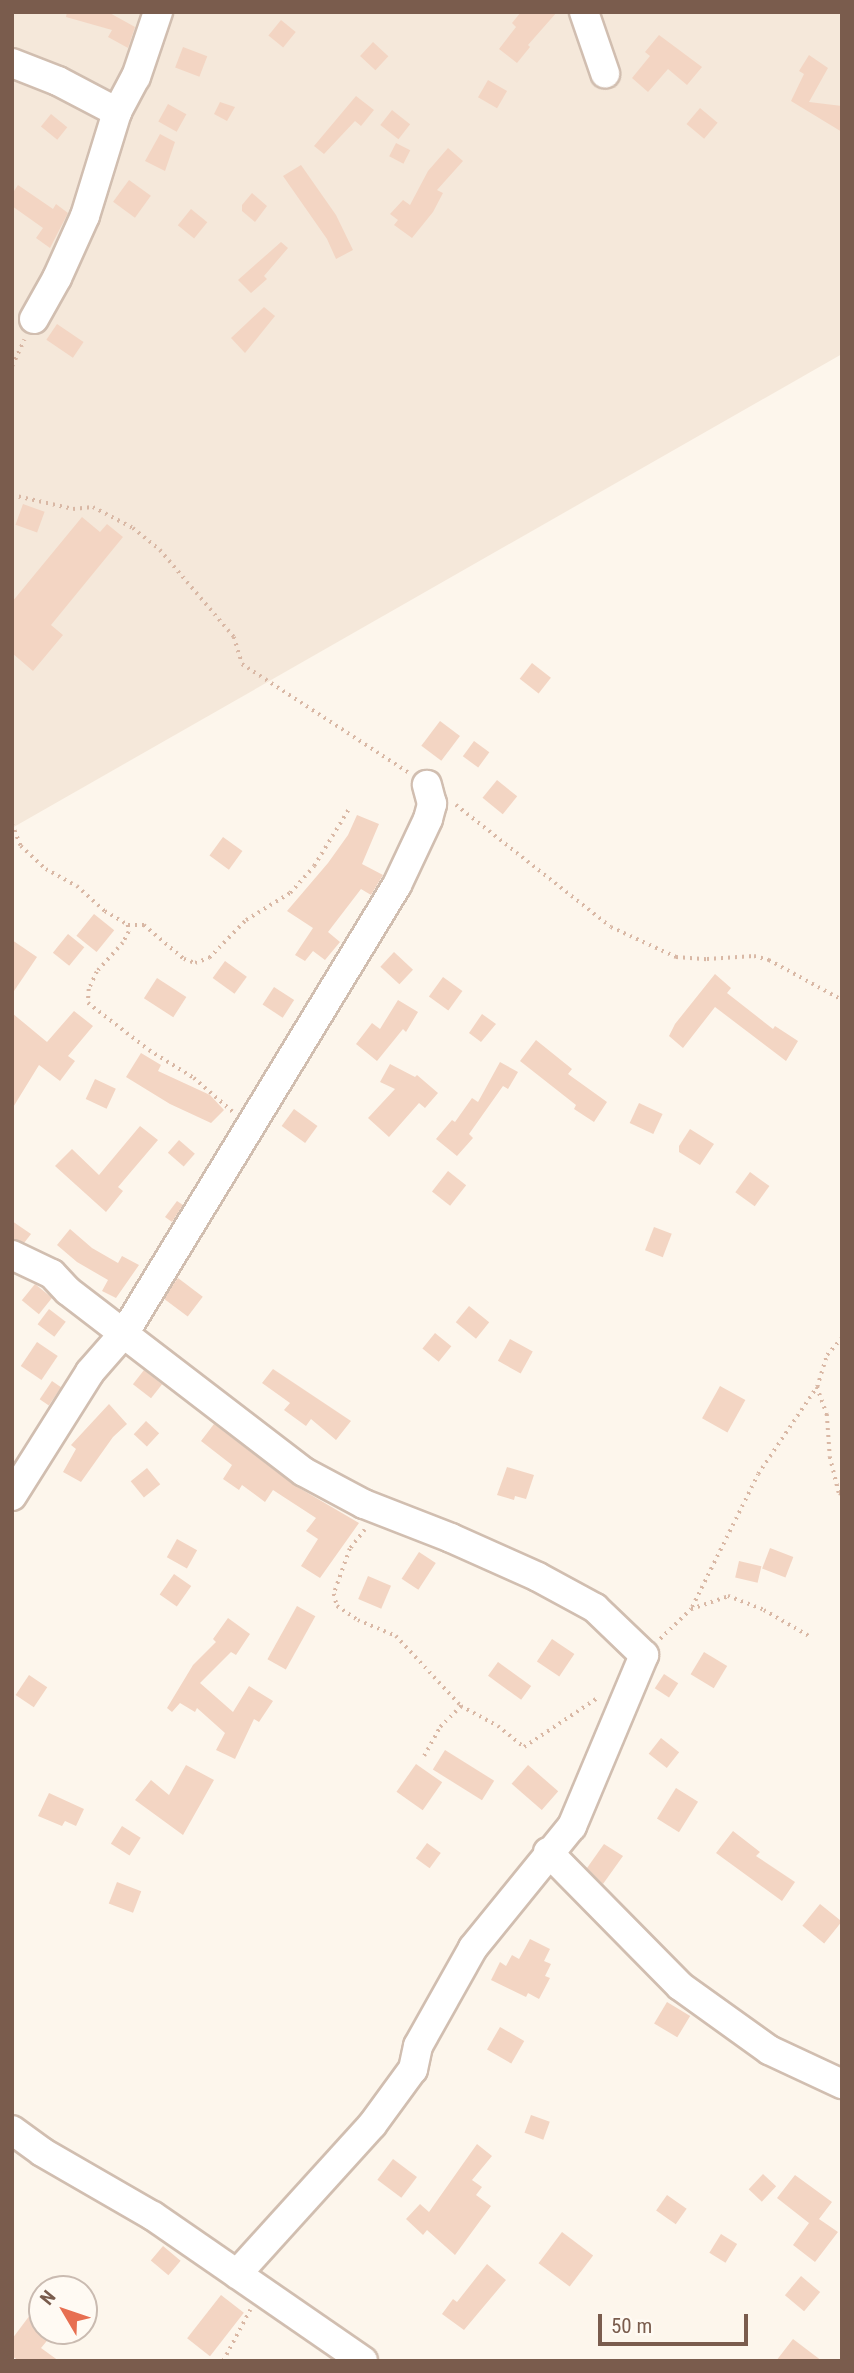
<!DOCTYPE html>
<style>
body{margin:0}
#map{position:relative;width:854px;height:2373px;overflow:hidden;background:#fdf6ec;font-family:"Roboto Condensed",sans-serif}
div>[style]{position:absolute}
[style*='--x']{left:calc(var(--x)*1px);top:calc(var(--y)*1px);width:calc(var(--w)*1px);rotate:calc(var(--a)*1deg)}
.residential>*{inset:0;background:#f5e8da}
.building>*{inset:0;background:#f3d5c3;transform-origin:0 0}
.path>*{height:3.5px;margin-top:-1.75px;transform-origin:0;background:repeating-linear-gradient(90deg,#d9b8a5 0 2px,transparent 0 7px)}
.roads{filter:drop-shadow(2px 0 #d1beb0) drop-shadow(-2px 0 #d1beb0) drop-shadow(0 2px #d1beb0) drop-shadow(0 -2px #d1beb0)}
.minor>*{height:28px;margin:-14px;padding:0 14px;transform-origin:14px;border-radius:14px;background:#fff}
span{translate:-50% -50%;white-space:nowrap;text-align:center;line-height:1.15;-webkit-text-stroke:5px #fffaf3;paint-order:stroke}
.frame{position:absolute;inset:0;border:14px solid #7a5c4d;pointer-events:none}
.north{position:absolute;left:28px;top:2275px;width:70px;height:70px;box-sizing:border-box;background:#fffaf3;border:2px solid #cabbb1;border-radius:50%;rotate:309deg;font-size:19px;font-weight:700;line-height:28px;text-align:center;color:#7a5c4d}
.north::after{content:'';display:block;margin:auto;width:24px;height:32px;background:#e76f51;clip-path:polygon(50% 0,100% 100%,50% 72%,0 100%)}
.scale{position:absolute;left:598px;top:2314px;width:150px;height:32px;box-sizing:border-box;border:4px solid #7a5c4d;border-top:0;padding-left:9px;font-size:21px;line-height:24px;white-space:nowrap;color:#7a5c4d;-webkit-text-stroke:5px #fffaf3;paint-order:stroke}
</style>
<div id="map">
<div class="residential">
<div style="clip-path:polygon(12px 12px,842px 12px,842px 354px,12px 828px)"></div>
</div>
<div class="building">
<div style="clip-path:polygon(67px 12px,108px 12px,135px 27px,128px 48px,108px 37px,112px 30px,66px 17px)"></div>
<div style="clip-path:polygon(521px 12px,557px 12px,528px 45px,530px 47px,517px 63px,499px 49px,516px 27px,512px 23px)"></div>
<div style="left:281px;top:20px;width:19px;height:20px;rotate:39deg"></div>
<div style="clip-path:polygon(659px 35px,702px 67px,687px 85px,668px 69px,648px 92px,632px 78px,650px 56px,645px 52px)"></div>
<div style="left:373px;top:42px;width:21px;height:19px;rotate:43deg"></div>
<div style="left:183px;top:47px;width:26px;height:22px;rotate:21deg"></div>
<div style="clip-path:polygon(809px 55px,828px 68px,809px 102px,842px 106px,842px 132px,791px 101px,804px 74px,799px 71px)"></div>
<div style="left:488px;top:80px;width:22px;height:20px;rotate:30deg"></div>
<div style="clip-path:polygon(356px 96px,374px 110px,361px 126px,355px 121px,324px 154px,314px 146px)"></div>
<div style="clip-path:polygon(220px 102px,235px 107px,227px 121px,214px 114px)"></div>
<div style="left:168px;top:104px;width:21px;height:20px;rotate:29deg"></div>
<div style="left:700px;top:108px;width:23px;height:21px;rotate:40deg"></div>
<div style="left:392px;top:110px;width:23px;height:19px;rotate:38deg"></div>
<div style="left:51px;top:114px;width:21px;height:16px;rotate:39deg"></div>
<div style="clip-path:polygon(160px 134px,175px 142px,165px 171px,145px 161px)"></div>
<div style="left:396px;top:143px;width:16px;height:15px;rotate:27deg"></div>
<div style="clip-path:polygon(448px 148px,463px 161px,437px 190px,443px 193px,433px 212px,412px 238px,394px 225px,398px 220px,390px 214px,403px 200px,410px 205px,428px 171px)"></div>
<div style="clip-path:polygon(301px 165px,336px 215px,353px 250px,336px 259px,327px 239px,283px 176px)"></div>
<div style="left:129px;top:180px;width:27px;height:27px;rotate:36deg"></div>
<div style="clip-path:polygon(18px 185px,53px 209px,56px 204px,68px 213px,50px 248px,36px 238px,43px 228px,12px 206px,12px 194px)"></div>
<div style="clip-path:polygon(252px 193px,267px 206px,255px 222px,242px 211px,242px 205px)"></div>
<div style="left:191px;top:209px;width:21px;height:21px;rotate:39deg"></div>
<div style="clip-path:polygon(281px 242px,288px 248px,264px 276px,267px 279px,251px 293px,238px 280px)"></div>
<div style="clip-path:polygon(264px 307px,275px 316px,245px 353px,231px 338px)"></div>
<div style="left:57px;top:324px;width:32px;height:19px;rotate:34deg"></div>
<div style="left:23px;top:504px;width:23px;height:22px;rotate:20deg"></div>
<div style="clip-path:polygon(82px 517px,100px 532px,107px 524px,123px 537px,51px 625px,63px 635px,33px 671px,12px 653px,12px 602px)"></div>
<div style="left:532px;top:663px;width:24px;height:20px;rotate:38deg"></div>
<div style="left:440px;top:721px;width:25px;height:31px;rotate:37deg"></div>
<div style="left:474px;top:741px;width:19px;height:19px;rotate:36deg"></div>
<div style="left:497px;top:780px;width:26px;height:23px;rotate:39deg"></div>
<div style="clip-path:polygon(357px 815px,379px 824px,362px 864px,383px 875px,371px 895px,361px 889px,328px 932px,340px 942px,325px 960px,313px 951px,305px 961px,295px 955px,313px 928px,287px 911px,328px 863px,348px 835px)"></div>
<div style="left:223px;top:837px;width:24px;height:23px;rotate:36deg"></div>
<div style="left:94px;top:914px;width:26px;height:28px;rotate:39deg"></div>
<div style="left:68px;top:934px;width:21px;height:24px;rotate:39deg"></div>
<div style="clip-path:polygon(12px 940px,37px 957px,12px 994px)"></div>
<div style="left:394px;top:952px;width:26px;height:20px;rotate:43deg"></div>
<div style="left:225px;top:961px;width:27px;height:21px;rotate:36deg"></div>
<div style="clip-path:polygon(715px 974px,731px 988px,727px 993px,773px 1029px,775px 1026px,798px 1041px,786px 1061px,715px 1007px,683px 1048px,669px 1036px,675px 1024px)"></div>
<div style="left:443px;top:977px;width:24px;height:24px;rotate:36deg"></div>
<div style="left:157px;top:978px;width:35px;height:24px;rotate:33deg"></div>
<div style="left:274px;top:987px;width:24px;height:21px;rotate:33deg"></div>
<div style="clip-path:polygon(398px 1000px,418px 1012px,406px 1032px,403px 1029px,377px 1061px,356px 1044px,372px 1023px,380px 1029px)"></div>
<div style="clip-path:polygon(74px 1011px,93px 1026px,68px 1056px,75px 1061px,60px 1081px,39px 1065px,12px 1109px,12px 1013px,47px 1042px)"></div>
<div style="clip-path:polygon(482px 1014px,496px 1024px,481px 1042px,469px 1033px)"></div>
<div style="clip-path:polygon(536px 1040px,572px 1069px,568px 1074px,607px 1102px,594px 1122px,574px 1109px,576px 1105px,520px 1061px)"></div>
<div style="clip-path:polygon(141px 1053px,161px 1065px,158px 1071px,210px 1095px,224px 1110px,211px 1123px,170px 1104px,126px 1077px)"></div>
<div style="clip-path:polygon(500px 1062px,518px 1072px,508px 1089px,503px 1086px,469px 1134px,473px 1138px,457px 1156px,436px 1139px,452px 1120px,455px 1122px,472px 1098px,478px 1102px)"></div>
<div style="clip-path:polygon(390px 1064px,415px 1077px,417px 1075px,438px 1093px,425px 1108px,419px 1103px,389px 1137px,368px 1118px,395px 1089px,380px 1082px)"></div>
<div style="left:95px;top:1079px;width:23px;height:22px;rotate:25deg"></div>
<div style="left:639px;top:1103px;width:26px;height:22px;rotate:25deg"></div>
<div style="left:294px;top:1109px;width:29px;height:21px;rotate:36deg"></div>
<div style="clip-path:polygon(140px 1126px,158px 1140px,118px 1187px,123px 1191px,106px 1212px,55px 1166px,72px 1149px,99px 1175px)"></div>
<div style="clip-path:polygon(690px 1129px,714px 1144px,700px 1165px,679px 1152px,679px 1146px)"></div>
<div style="left:179px;top:1140px;width:21px;height:17px;rotate:41deg"></div>
<div style="left:448px;top:1171px;width:23px;height:26px;rotate:38deg"></div>
<div style="left:750px;top:1172px;width:24px;height:25px;rotate:36deg"></div>
<div style="clip-path:polygon(177px 1201px,183px 1205px,172px 1222px,165px 1217px)"></div>
<div style="clip-path:polygon(12px 1221px,31px 1234px,24px 1243px,12px 1239px)"></div>
<div style="left:654px;top:1227px;width:19px;height:25px;rotate:21deg"></div>
<div style="clip-path:polygon(70px 1229px,92px 1248px,118px 1263px,122px 1256px,139px 1265px,116px 1298px,102px 1291px,108px 1280px,77px 1262px,57px 1245px)"></div>
<div style="left:178px;top:1278px;width:31px;height:25px;rotate:37deg"></div>
<div style="left:35px;top:1284px;width:22px;height:21px;rotate:39deg"></div>
<div style="left:469px;top:1306px;width:26px;height:21px;rotate:39deg"></div>
<div style="left:49px;top:1309px;width:21px;height:19px;rotate:37deg"></div>
<div style="left:435px;top:1333px;width:21px;height:20px;rotate:39deg"></div>
<div style="left:510px;top:1339px;width:26px;height:25px;rotate:29deg"></div>
<div style="left:37px;top:1342px;width:25px;height:29px;rotate:34deg"></div>
<div style="clip-path:polygon(273px 1369px,351px 1421px,336px 1440px,311px 1419px,306px 1426px,284px 1410px,290px 1403px,262px 1383px)"></div>
<div style="left:144px;top:1370px;width:23px;height:18px;rotate:38deg"></div>
<div style="left:52px;top:1381px;width:11px;height:22px;rotate:34deg"></div>
<div style="left:720px;top:1386px;width:29px;height:37px;rotate:29deg"></div>
<div style="clip-path:polygon(109px 1404px,127px 1424px,113px 1437px,81px 1482px,63px 1472px,76px 1449px,71px 1445px)"></div>
<div style="left:146px;top:1421px;width:18px;height:18px;rotate:43deg"></div>
<div style="clip-path:polygon(214px 1424px,294px 1485px,359px 1523px,320px 1578px,301px 1566px,318px 1539px,306px 1531px,316px 1518px,273px 1490px,265px 1502px,242px 1485px,239px 1490px,223px 1479px,232px 1465px,201px 1441px)"></div>
<div style="clip-path:polygon(507px 1467px,534px 1475px,526px 1499px,515px 1496px,514px 1500px,497px 1495px)"></div>
<div style="left:147px;top:1468px;width:21px;height:21px;rotate:51deg"></div>
<div style="left:177px;top:1539px;width:23px;height:21px;rotate:29deg"></div>
<div style="left:770px;top:1548px;width:25px;height:22px;rotate:21deg"></div>
<div style="left:419px;top:1552px;width:20px;height:32px;rotate:33deg"></div>
<div style="left:739px;top:1561px;width:23px;height:17px;rotate:13deg"></div>
<div style="left:174px;top:1574px;width:21px;height:25px;rotate:35deg"></div>
<div style="left:368px;top:1576px;width:25px;height:25px;rotate:23deg"></div>
<div style="left:297px;top:1606px;width:21px;height:61px;rotate:29deg"></div>
<div style="clip-path:polygon(228px 1618px,250px 1634px,236px 1655px,231px 1652px,200px 1683px,233px 1712px,249px 1686px,273px 1701px,259px 1722px,254px 1719px,235px 1759px,216px 1750px,225px 1733px,197px 1708px,195px 1712px,180px 1703px,172px 1712px,167px 1708px,193px 1665px,216px 1642px,213px 1639px)"></div>
<div style="left:552px;top:1639px;width:27px;height:27px;rotate:34deg"></div>
<div style="left:704px;top:1652px;width:27px;height:26px;rotate:31deg"></div>
<div style="left:498px;top:1662px;width:41px;height:17px;rotate:36deg"></div>
<div style="left:664px;top:1674px;width:17px;height:17px;rotate:33deg"></div>
<div style="left:29px;top:1675px;width:22px;height:24px;rotate:34deg"></div>
<div style="left:661px;top:1738px;width:23px;height:20px;rotate:38deg"></div>
<div style="left:445px;top:1750px;width:58px;height:23px;rotate:32deg"></div>
<div style="left:416px;top:1764px;width:32px;height:34px;rotate:35deg"></div>
<div style="clip-path:polygon(186px 1765px,214px 1780px,183px 1835px,135px 1800px,151px 1780px,169px 1795px)"></div>
<div style="left:528px;top:1765px;width:40px;height:25px;rotate:41deg"></div>
<div style="left:676px;top:1788px;width:26px;height:36px;rotate:32deg"></div>
<div style="clip-path:polygon(49px 1793px,84px 1809px,76px 1826px,65px 1821px,62px 1826px,38px 1816px)"></div>
<div style="left:122px;top:1826px;width:22px;height:21px;rotate:32deg"></div>
<div style="clip-path:polygon(733px 1831px,760px 1852px,756px 1856px,795px 1882px,782px 1901px,716px 1853px)"></div>
<div style="left:427px;top:1843px;width:17px;height:19px;rotate:36deg"></div>
<div style="clip-path:polygon(604px 1844px,623px 1856px,603px 1884px,587px 1868px)"></div>
<div style="left:117px;top:1882px;width:26px;height:23px;rotate:21deg"></div>
<div style="left:820px;top:1904px;width:28px;height:28px;rotate:39deg"></div>
<div style="clip-path:polygon(530px 1939px,550px 1949px,544px 1961px,551px 1964px,545px 1976px,550px 1978px,539px 1999px,528px 1993px,526px 1997px,491px 1980px,500px 1962px,506px 1966px,512px 1955px,519px 1959px)"></div>
<div style="left:667px;top:2002px;width:27px;height:25px;rotate:31deg"></div>
<div style="left:500px;top:2027px;width:28px;height:26px;rotate:30deg"></div>
<div style="left:531px;top:2115px;width:20px;height:19px;rotate:20deg"></div>
<div style="clip-path:polygon(477px 2144px,492px 2156px,472px 2180px,482px 2187px,476px 2195px,491px 2206px,455px 2255px,427px 2230px,423px 2235px,406px 2219px,420px 2204px,429px 2212px)"></div>
<div style="left:393px;top:2159px;width:30px;height:26px;rotate:37deg"></div>
<div style="left:763px;top:2174px;width:18px;height:21px;rotate:43deg"></div>
<div style="clip-path:polygon(795px 2175px,832px 2202px,819px 2219px,838px 2232px,815px 2262px,793px 2245px,809px 2223px,777px 2198px)"></div>
<div style="left:667px;top:2195px;width:24px;height:19px;rotate:35deg"></div>
<div style="left:562px;top:2232px;width:39px;height:39px;rotate:37deg"></div>
<div style="left:721px;top:2234px;width:19px;height:22px;rotate:32deg"></div>
<div style="left:163px;top:2246px;width:23px;height:19px;rotate:40deg"></div>
<div style="clip-path:polygon(487px 2264px,506px 2280px,464px 2330px,442px 2314px,453px 2299px,457px 2302px)"></div>
<div style="left:801px;top:2276px;width:25px;height:25px;rotate:40deg"></div>
<div style="left:221px;top:2295px;width:29px;height:55px;rotate:38deg"></div>
<div style="clip-path:polygon(42px 2299px,42px 2331px,55px 2331px,41px 2348px,59px 2361px,19px 2361px,12px 2356px,12px 2339px)"></div>
<div style="clip-path:polygon(793px 2339px,822px 2361px,776px 2361px)"></div>
</div>
<div class="path">
<div style="--x:12;--y:366;--w:29;--a:-65"></div>
<div style="--x:12;--y:374;--w:16;--a:90"></div>
<div style="--x:12;--y:495;--w:63;--a:12.9"></div>
<div style="--x:73;--y:509;--w:20;--a:-6"></div>
<div style="--x:93;--y:507;--w:45;--a:27.7"></div>
<div style="--x:133;--y:528;--w:35;--a:39"></div>
<div style="--x:160;--y:550;--w:114;--a:49.6"></div>
<div style="--x:234;--y:637;--w:28;--a:73"></div>
<div style="--x:242;--y:664;--w:199;--a:33.1"></div>
<div style="--x:456;--y:805;--w:197;--a:38.2"></div>
<div style="--x:611;--y:927;--w:72;--a:24.8"></div>
<div style="--x:676;--y:957;--w:31;--a:4"></div>
<div style="--x:707;--y:959;--w:47;--a:-3.7"></div>
<div style="--x:754;--y:956;--w:16;--a:15"></div>
<div style="--x:769;--y:960;--w:83;--a:28.7"></div>
<div style="--x:12;--y:824;--w:24;--a:68"></div>
<div style="--x:21;--y:846;--w:34;--a:43"></div>
<div style="--x:46;--y:869;--w:35;--a:29"></div>
<div style="--x:77;--y:886;--w:38;--a:42"></div>
<div style="--x:105;--y:911;--w:27;--a:31"></div>
<div style="--x:128;--y:925;--w:7;--a:82"></div>
<div style="--x:129;--y:932;--w:13;--a:119"></div>
<div style="--x:123;--y:943;--w:39;--a:132"></div>
<div style="--x:97;--y:972;--w:19;--a:115"></div>
<div style="--x:89;--y:989;--w:14;--a:94"></div>
<div style="--x:88;--y:1003;--w:77;--a:37.6"></div>
<div style="--x:149;--y:1050;--w:53;--a:31.9"></div>
<div style="--x:194;--y:1078;--w:52;--a:41.1"></div>
<div style="--x:128;--y:925;--w:16;--a:0"></div>
<div style="--x:144;--y:925;--w:52;--a:40.4"></div>
<div style="--x:184;--y:959;--w:12;--a:20"></div>
<div style="--x:195;--y:963;--w:15;--a:-20"></div>
<div style="--x:209;--y:958;--w:53;--a:-45.8"></div>
<div style="--x:246;--y:920;--w:52;--a:-31.5"></div>
<div style="--x:290;--y:893;--w:36;--a:-48"></div>
<div style="--x:314;--y:866;--w:69;--a:-58.6"></div>
<div style="--x:817;--y:1387;--w:29;--a:70"></div>
<div style="--x:827;--y:1414;--w:43;--a:86"></div>
<div style="--x:830;--y:1457;--w:37;--a:76"></div>
<div style="--x:839;--y:1493;--w:3;--a:18"></div>
<div style="--x:365;--y:1530;--w:24;--a:128"></div>
<div style="--x:350;--y:1549;--w:48;--a:109.6"></div>
<div style="--x:334;--y:1594;--w:12;--a:76"></div>
<div style="--x:337;--y:1606;--w:25;--a:34"></div>
<div style="--x:358;--y:1620;--w:41;--a:22.8"></div>
<div style="--x:396;--y:1636;--w:96;--a:47.1"></div>
<div style="--x:692;--y:1607;--w:148;--a:-63.6"></div>
<div style="--x:758;--y:1474;--w:105;--a:-55.9"></div>
<div style="--x:817;--y:1387;--w:34;--a:-73"></div>
<div style="--x:827;--y:1355;--w:23;--a:-49"></div>
<div style="--x:660;--y:1639;--w:43;--a:-44.1"></div>
<div style="--x:691;--y:1609;--w:39;--a:-19"></div>
<div style="--x:728;--y:1596;--w:39;--a:21"></div>
<div style="--x:764;--y:1610;--w:52;--a:30"></div>
<div style="--x:424;--y:1756;--w:33;--a:-61"></div>
<div style="--x:440;--y:1727;--w:30;--a:-45"></div>
<div style="--x:461;--y:1706;--w:42;--a:28.4"></div>
<div style="--x:498;--y:1726;--w:33;--a:39"></div>
<div style="--x:524;--y:1747;--w:90;--a:-33.7"></div>
<div style="--x:223;--y:2361;--w:58;--a:-62.1"></div>
</div>
<div class="roads">
<div class="minor">
<div style="--x:584;--y:12;--w:65;--a:71"></div>
<div style="--x:12;--y:63;--w:49;--a:21.4"></div>
<div style="--x:58;--y:81;--w:67;--a:27.7"></div>
<div style="--x:34;--y:319;--w:47;--a:-60.7"></div>
<div style="--x:57;--y:278;--w:68;--a:-65.7"></div>
<div style="--x:85;--y:216;--w:109;--a:-72.9"></div>
<div style="--x:117;--y:112;--w:40;--a:-62"></div>
<div style="--x:136;--y:77;--w:69;--a:-71.3"></div>
<div style="--x:12;--y:1255;--w:44;--a:25.4"></div>
<div style="--x:52;--y:1274;--w:23;--a:47"></div>
<div style="--x:68;--y:1291;--w:297;--a:37.5"></div>
<div style="--x:304;--y:1472;--w:68;--a:28.1"></div>
<div style="--x:364;--y:1504;--w:93;--a:21.3"></div>
<div style="--x:451;--y:1538;--w:95;--a:24.1"></div>
<div style="--x:538;--y:1577;--w:65;--a:28.5"></div>
<div style="--x:595;--y:1608;--w:68;--a:43.8"></div>
<div style="--x:644;--y:1655;--w:186;--a:112.8"></div>
<div style="--x:572;--y:1826;--w:157;--a:129.1"></div>
<div style="--x:473;--y:1948;--w:112;--a:119.3"></div>
<div style="--x:418;--y:2046;--w:24;--a:102"></div>
<div style="--x:413;--y:2069;--w:69;--a:126.2"></div>
<div style="--x:372;--y:2125;--w:201;--a:132.2"></div>
<div style="--x:12;--y:1496;--w:146;--a:-57.8"></div>
<div style="--x:90;--y:1372;--w:53;--a:-48.8"></div>
<div style="--x:125;--y:1332;--w:523;--a:-58.68"></div>
<div style="--x:397;--y:885;--w:73;--a:-64.8"></div>
<div style="--x:428;--y:819;--w:16;--a:-75"></div>
<div style="--x:432;--y:804;--w:20;--a:-105"></div>
<div style="--x:548;--y:1852;--w:188;--a:45.4"></div>
<div style="--x:680;--y:1986;--w:110;--a:35.7"></div>
<div style="--x:769;--y:2050;--w:81;--a:25"></div>
<div style="--x:12;--y:2130;--w:37;--a:36"></div>
<div style="--x:42;--y:2152;--w:128;--a:30"></div>
<div style="--x:153;--y:2216;--w:255;--a:34.6"></div>
</div>
</div>
<div class="frame"></div>
<div class="north">N</div>
<div class="scale">50 m</div>
</div>
